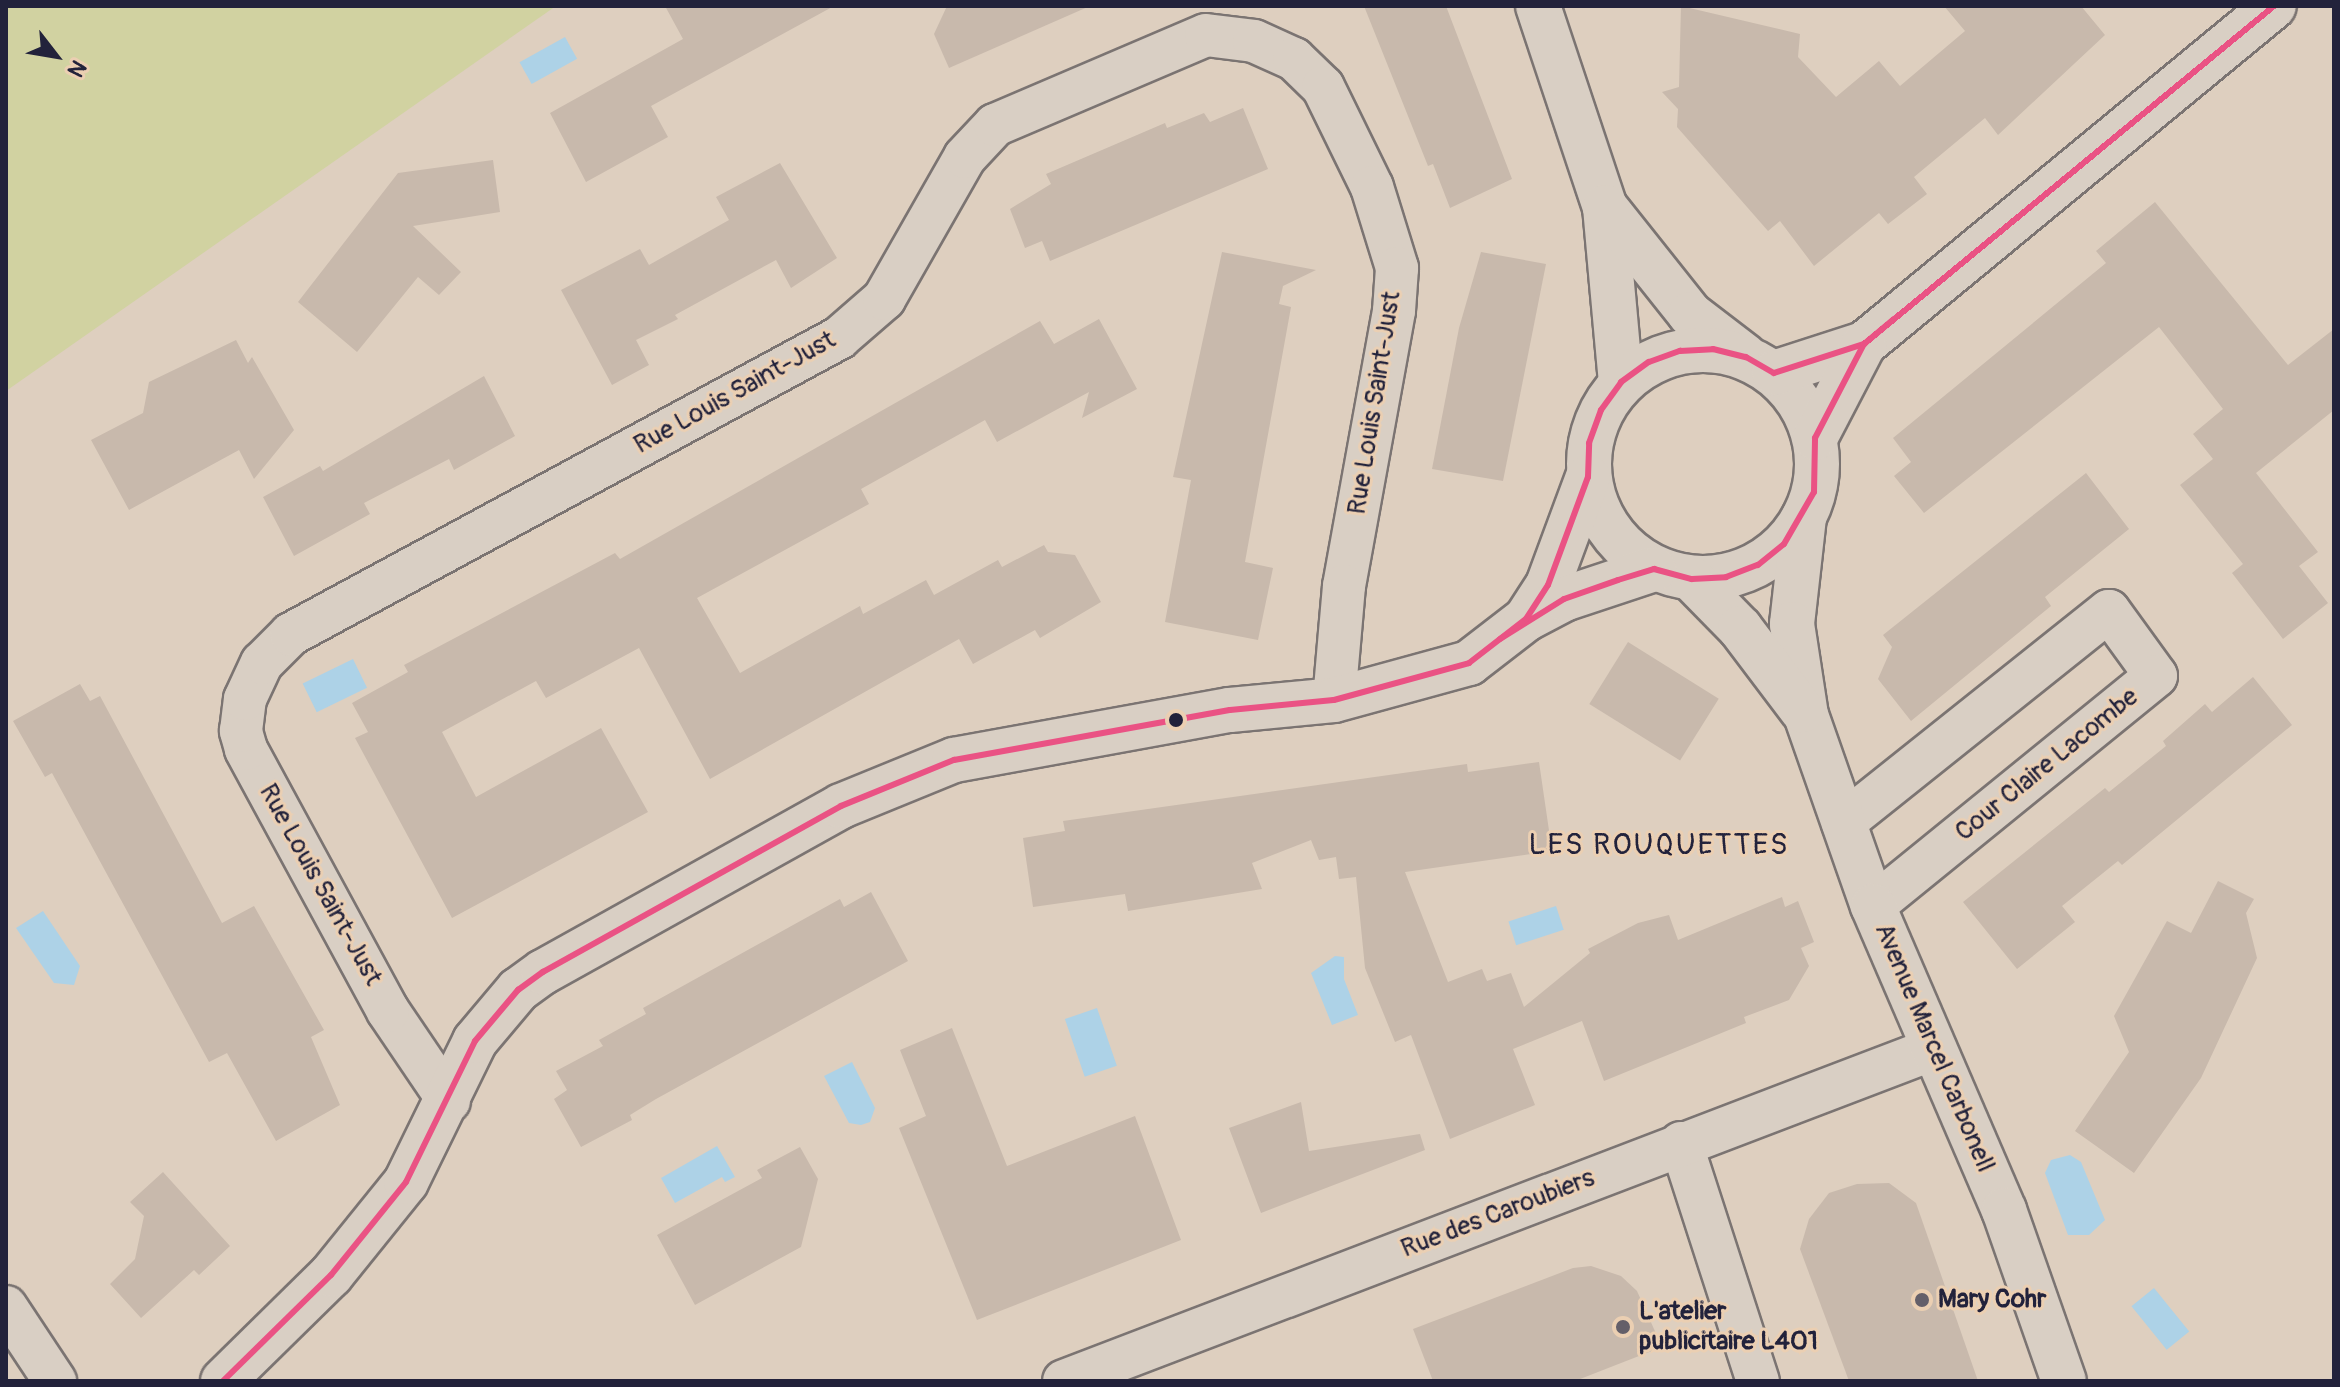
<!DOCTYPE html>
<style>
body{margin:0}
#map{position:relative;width:2340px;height:1387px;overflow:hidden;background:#decfbf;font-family:Pangolin,sans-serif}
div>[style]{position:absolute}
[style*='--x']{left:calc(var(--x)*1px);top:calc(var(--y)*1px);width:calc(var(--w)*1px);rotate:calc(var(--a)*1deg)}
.green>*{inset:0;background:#d1d2a1}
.water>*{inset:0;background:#add2e7;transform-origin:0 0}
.building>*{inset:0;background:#c8b9ac;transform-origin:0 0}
.roads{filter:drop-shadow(2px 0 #7b7472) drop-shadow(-2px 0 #7b7472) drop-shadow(0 2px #7b7472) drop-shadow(0 -2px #7b7472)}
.minor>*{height:42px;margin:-21px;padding:0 21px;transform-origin:21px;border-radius:21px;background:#d9cfc4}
.tertiary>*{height:44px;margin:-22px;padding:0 22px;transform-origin:22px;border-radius:22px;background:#d9cfc4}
.tertiary>.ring{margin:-22px;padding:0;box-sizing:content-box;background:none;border:44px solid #d9cfc4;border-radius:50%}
.bus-1>*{height:6px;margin:-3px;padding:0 3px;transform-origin:3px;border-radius:3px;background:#ea5284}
.dots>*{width:22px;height:22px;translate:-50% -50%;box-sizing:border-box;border:4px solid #ebcfb2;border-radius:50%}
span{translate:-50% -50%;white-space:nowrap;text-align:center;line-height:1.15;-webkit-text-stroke:6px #ebcfb2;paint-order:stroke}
.street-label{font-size:26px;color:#22223b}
.poi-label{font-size:26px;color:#22223b;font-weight:700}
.left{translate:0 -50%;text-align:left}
.quarter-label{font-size:30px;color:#22223b;letter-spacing:2px}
.frame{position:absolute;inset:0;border:8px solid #22223b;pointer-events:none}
.north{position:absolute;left:16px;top:16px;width:80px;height:80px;-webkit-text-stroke:6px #ebcfb2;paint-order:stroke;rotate:121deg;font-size:22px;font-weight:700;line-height:32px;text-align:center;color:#22223b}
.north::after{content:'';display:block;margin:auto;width:28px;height:36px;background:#22223b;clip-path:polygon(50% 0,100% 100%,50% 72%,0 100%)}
</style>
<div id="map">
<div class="green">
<div style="clip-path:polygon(6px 6px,556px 6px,6px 391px)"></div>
</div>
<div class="water">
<div style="left:565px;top:37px;width:25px;height:52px;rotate:61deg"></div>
<div style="left:353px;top:659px;width:32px;height:56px;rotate:64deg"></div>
<div style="left:1556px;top:906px;width:25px;height:50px;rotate:72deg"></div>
<div style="clip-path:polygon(43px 911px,80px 966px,74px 985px,54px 983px,16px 928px)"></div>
<div style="clip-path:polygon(1335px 956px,1344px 957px,1344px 979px,1358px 1015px,1332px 1025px,1311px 973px)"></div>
<div style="left:1097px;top:1008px;width:61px;height:34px;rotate:71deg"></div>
<div style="clip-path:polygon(852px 1062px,875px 1108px,870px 1122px,861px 1125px,849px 1123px,824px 1076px)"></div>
<div style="clip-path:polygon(717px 1146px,735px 1177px,725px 1182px,722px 1177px,675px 1203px,661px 1178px)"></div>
<div style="clip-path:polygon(2070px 1155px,2081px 1162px,2105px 1220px,2089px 1235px,2068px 1235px,2045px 1173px,2051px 1160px)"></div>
<div style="left:2154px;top:1288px;width:56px;height:29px;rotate:51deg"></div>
</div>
<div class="building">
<div style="clip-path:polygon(665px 6px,834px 6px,651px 106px,668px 137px,586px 182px,550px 113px,683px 39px)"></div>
<div style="clip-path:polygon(947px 6px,1090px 6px,949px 68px,934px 34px)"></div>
<div style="clip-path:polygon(1364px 6px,1446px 6px,1512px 179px,1450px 208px,1433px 164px,1428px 166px)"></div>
<div style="clip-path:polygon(1681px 6px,1800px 34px,1798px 57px,1836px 97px,1879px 61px,1900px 86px,1965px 31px,1944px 6px,2081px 6px,2105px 35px,1998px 135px,1985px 118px,1914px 177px,1927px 194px,1888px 224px,1879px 213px,1814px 266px,1780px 221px,1768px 231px,1677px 127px,1678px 109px,1662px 92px,1679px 87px)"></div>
<div style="clip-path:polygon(1243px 108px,1268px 169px,1050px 261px,1042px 241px,1025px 248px,1010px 209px,1051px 184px,1046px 174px,1165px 123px,1167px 128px,1204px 113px,1210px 122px)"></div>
<div style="clip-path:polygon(493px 160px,500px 212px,413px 226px,461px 272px,439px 295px,418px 277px,357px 352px,298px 302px,398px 173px)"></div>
<div style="clip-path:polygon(780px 163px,837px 258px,791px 288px,776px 260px,675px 315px,678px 319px,636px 340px,649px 365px,612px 385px,561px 290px,640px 249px,649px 265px,729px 220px,716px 197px)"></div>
<div style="clip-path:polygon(2155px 202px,2288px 365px,2334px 329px,2334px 410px,2256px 473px,2318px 552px,2299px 566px,2328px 603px,2283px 639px,2232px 573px,2243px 564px,2180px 485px,2213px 459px,2193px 434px,2223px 409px,2159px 327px,1924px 513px,1894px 476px,1911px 462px,1893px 438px,2106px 263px,2096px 251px)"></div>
<div style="clip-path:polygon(1222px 252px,1316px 270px,1283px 286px,1279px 304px,1291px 307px,1245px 562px,1273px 568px,1258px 640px,1165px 622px,1191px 480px,1173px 477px)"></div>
<div style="clip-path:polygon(1481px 252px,1546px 264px,1503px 481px,1432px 469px,1459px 328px)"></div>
<div style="clip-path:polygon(1099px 319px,1137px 389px,1082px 418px,1089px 392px,997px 442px,985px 420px,861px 489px,869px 504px,697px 598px,740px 673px,860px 606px,863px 614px,926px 580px,934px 595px,998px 560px,1002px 567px,1044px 545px,1048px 552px,1075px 555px,1101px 602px,1040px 638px,1035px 630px,973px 664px,959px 639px,710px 779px,639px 648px,546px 698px,536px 681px,442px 732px,476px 797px,601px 728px,648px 812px,452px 918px,355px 738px,368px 732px,352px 703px,408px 672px,404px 665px,615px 553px,620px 559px,1040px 321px,1054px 344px)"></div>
<div style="clip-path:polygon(236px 340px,248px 363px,252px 357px,294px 430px,254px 479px,239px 450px,129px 510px,91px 440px,143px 413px,149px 382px)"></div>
<div style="clip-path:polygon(484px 376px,515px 436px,454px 470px,449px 459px,364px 503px,370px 514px,294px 556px,263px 497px,320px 466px,323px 471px)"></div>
<div style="clip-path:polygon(2086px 473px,2129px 529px,2045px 597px,2051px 606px,1911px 721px,1878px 679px,1892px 647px,1883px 635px)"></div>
<div style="left:1628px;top:642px;width:107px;height:73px;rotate:32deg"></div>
<div style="clip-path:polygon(2253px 677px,2292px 725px,2122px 865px,2118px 861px,2062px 906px,2075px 922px,2017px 969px,1963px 902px,2105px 788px,2109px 792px,2166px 746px,2163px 741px,2205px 704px,2212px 712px)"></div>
<div style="clip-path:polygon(80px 684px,90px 701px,100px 696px,222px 923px,254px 906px,324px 1030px,311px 1037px,340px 1105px,276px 1141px,227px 1053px,209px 1062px,52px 773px,45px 777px,13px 721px)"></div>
<div style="clip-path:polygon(1539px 762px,1552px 851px,1405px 872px,1448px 982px,1482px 969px,1487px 981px,1511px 973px,1524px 1007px,1590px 953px,1588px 949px,1638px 923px,1669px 915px,1678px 940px,1782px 897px,1785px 907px,1798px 901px,1814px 942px,1801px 948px,1809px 966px,1789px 1000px,1744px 1017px,1746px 1023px,1604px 1081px,1582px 1021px,1513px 1049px,1535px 1105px,1450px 1139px,1411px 1035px,1395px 1042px,1365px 968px,1356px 877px,1339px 879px,1336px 857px,1319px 860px,1311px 840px,1252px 863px,1262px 889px,1128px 911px,1125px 894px,1033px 907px,1023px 838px,1065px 831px,1063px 821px,1467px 764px,1468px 772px)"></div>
<div style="clip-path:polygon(2218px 881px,2254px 899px,2246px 913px,2257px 958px,2201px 1078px,2134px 1173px,2075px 1131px,2129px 1052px,2114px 1016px,2167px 921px,2191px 933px)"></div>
<div style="clip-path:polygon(871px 892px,908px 961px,656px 1099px,630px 1115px,632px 1120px,581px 1147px,554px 1099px,567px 1090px,556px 1071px,603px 1046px,599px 1040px,646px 1014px,643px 1008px,840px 899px,844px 907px)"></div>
<div style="clip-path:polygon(952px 1028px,1007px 1166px,1135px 1116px,1181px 1240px,977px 1320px,899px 1128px,926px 1116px,900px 1050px)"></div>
<div style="clip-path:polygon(1301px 1102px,1309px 1151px,1420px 1134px,1425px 1150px,1261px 1213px,1229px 1128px)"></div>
<div style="clip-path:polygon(800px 1147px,818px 1179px,801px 1247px,695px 1305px,657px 1235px,762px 1178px,757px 1170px)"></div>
<div style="clip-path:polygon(163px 1172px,230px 1246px,199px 1275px,194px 1270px,141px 1318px,110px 1284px,135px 1259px,144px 1216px,130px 1202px)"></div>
<div style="clip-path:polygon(1889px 1183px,1916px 1203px,1978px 1381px,1849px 1381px,1800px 1249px,1809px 1219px,1829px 1193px,1857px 1184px)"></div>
<div style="clip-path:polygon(1591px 1266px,1621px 1276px,1637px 1291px,1662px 1347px,1575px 1381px,1433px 1381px,1413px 1329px,1573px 1268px)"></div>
</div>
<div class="roads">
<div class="minor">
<div style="--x:1843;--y:823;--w:340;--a:-38.6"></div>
<div style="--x:2109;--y:611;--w:80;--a:54.1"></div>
<div style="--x:2156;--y:676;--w:365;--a:140.9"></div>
<div style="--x:449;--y:1101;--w:109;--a:-124.1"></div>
<div style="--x:388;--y:1011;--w:298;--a:-118.5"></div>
<div style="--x:246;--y:749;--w:19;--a:-106"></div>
<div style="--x:241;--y:731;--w:32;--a:-83"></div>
<div style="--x:245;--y:699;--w:40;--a:-65"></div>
<div style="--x:262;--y:663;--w:41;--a:-45"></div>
<div style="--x:291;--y:634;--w:623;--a:-28.38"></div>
<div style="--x:839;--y:338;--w:60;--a:-40.9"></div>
<div style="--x:884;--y:299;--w:163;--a:-60.3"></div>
<div style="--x:965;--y:157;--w:44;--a:-46.8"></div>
<div style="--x:995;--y:125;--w:229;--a:-23.1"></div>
<div style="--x:1206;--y:35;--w:48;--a:7.1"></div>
<div style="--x:1254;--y:41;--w:44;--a:24.2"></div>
<div style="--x:1294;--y:59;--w:40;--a:44"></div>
<div style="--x:1323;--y:87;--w:111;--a:63.9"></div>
<div style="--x:1372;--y:187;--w:85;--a:72.8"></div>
<div style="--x:1397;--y:268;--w:43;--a:94"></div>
<div style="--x:1394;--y:311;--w:280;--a:100.3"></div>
<div style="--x:1344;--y:586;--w:114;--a:95"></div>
<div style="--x:1681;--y:1143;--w:250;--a:72.1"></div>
<div style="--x:6;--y:1307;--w:89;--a:56.5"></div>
<div style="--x:1064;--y:1381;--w:930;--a:-20.91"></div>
</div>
<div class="tertiary">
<div style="--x:1538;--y:6;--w:212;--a:71.6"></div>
<div style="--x:1605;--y:207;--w:176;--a:84.8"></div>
<div style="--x:1605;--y:207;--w:137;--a:51.5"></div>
<div style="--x:1690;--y:314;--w:69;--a:37.4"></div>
<div class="ring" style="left:1589px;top:350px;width:184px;height:184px"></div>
<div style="--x:1774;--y:373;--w:95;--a:-17.9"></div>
<div style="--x:1864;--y:344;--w:531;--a:-39.5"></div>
<div style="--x:1815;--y:438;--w:106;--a:-62.5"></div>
<div style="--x:1804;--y:517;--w:108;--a:96.4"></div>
<div style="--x:1792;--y:624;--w:92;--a:81.3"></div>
<div style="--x:1806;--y:715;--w:202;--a:70.7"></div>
<div style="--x:1873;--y:906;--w:331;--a:66.7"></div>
<div style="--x:2004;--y:1210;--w:181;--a:70.7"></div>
<div style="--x:1692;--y:579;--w:69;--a:45.6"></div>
<div style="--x:1740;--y:628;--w:103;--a:52.9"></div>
<div style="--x:1526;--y:619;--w:40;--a:-57.1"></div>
<div style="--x:1548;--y:585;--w:115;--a:-69.7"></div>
<div style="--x:223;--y:1381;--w:151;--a:-44.5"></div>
<div style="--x:331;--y:1275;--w:119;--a:-51.1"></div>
<div style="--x:406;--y:1182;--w:157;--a:-63.9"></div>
<div style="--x:475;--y:1041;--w:67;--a:-49.9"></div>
<div style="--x:518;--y:990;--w:31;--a:-36"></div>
<div style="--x:543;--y:972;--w:341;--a:-29.1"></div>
<div style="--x:841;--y:806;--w:122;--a:-22.2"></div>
<div style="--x:954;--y:760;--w:280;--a:-10.3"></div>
<div style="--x:1230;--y:710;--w:104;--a:-5.5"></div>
<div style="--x:1334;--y:700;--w:140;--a:-15.3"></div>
<div style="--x:1469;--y:663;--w:72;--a:-37.7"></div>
<div style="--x:1526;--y:619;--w:43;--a:-27.8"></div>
<div style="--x:1564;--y:599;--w:95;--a:-18.4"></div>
</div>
</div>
<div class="bus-1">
<div style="--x:1500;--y:639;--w:75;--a:-32"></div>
<div style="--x:1564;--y:599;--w:57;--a:-19.4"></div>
<div style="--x:1618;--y:580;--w:38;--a:-17"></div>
<div style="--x:1654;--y:569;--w:39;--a:15"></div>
<div style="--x:1692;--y:579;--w:34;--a:-3"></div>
<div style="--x:1726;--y:577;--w:34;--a:-21"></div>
<div style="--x:1758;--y:565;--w:33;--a:-39"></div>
<div style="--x:1784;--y:544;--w:60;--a:-60"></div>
<div style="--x:1814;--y:492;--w:54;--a:-88.9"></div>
<div style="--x:1815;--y:438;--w:106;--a:-62.5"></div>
<div style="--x:1864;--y:344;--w:39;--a:-40"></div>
<div style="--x:223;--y:1381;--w:151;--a:-44.5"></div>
<div style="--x:331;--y:1275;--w:119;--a:-51.1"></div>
<div style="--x:406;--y:1182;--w:157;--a:-63.9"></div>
<div style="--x:475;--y:1041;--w:67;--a:-49.9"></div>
<div style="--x:518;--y:990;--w:31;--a:-36"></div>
<div style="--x:543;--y:972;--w:341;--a:-29.1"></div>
<div style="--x:841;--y:806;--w:122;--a:-22.2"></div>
<div style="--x:954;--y:760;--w:280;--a:-10.3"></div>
<div style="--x:1230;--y:710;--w:104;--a:-5.5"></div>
<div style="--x:1334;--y:700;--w:140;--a:-15.3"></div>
<div style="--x:1469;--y:663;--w:72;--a:-37.7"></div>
<div style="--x:1526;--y:619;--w:40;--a:-57.1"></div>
<div style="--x:1548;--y:585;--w:115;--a:-69.7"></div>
<div style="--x:1588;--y:477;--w:34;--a:-88"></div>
<div style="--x:1589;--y:443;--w:35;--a:-70"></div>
<div style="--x:1601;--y:410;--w:34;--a:-54"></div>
<div style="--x:1621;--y:382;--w:34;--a:-36"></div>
<div style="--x:1649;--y:362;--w:33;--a:-20"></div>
<div style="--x:1680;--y:351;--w:33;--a:-3"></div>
<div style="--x:1713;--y:349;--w:34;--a:14"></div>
<div style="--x:1746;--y:357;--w:32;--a:30"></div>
<div style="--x:1774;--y:373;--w:95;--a:-17.9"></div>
<div style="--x:1864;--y:344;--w:531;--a:-39.5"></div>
</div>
<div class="dots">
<div style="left:1176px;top:720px;background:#22223b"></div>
<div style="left:1922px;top:1300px;background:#645f69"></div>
<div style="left:1623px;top:1327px;background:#645f69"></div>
</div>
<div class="street-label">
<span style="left:735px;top:393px;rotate:-29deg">Rue Louis Saint-Just</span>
<span style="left:1375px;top:403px;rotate:-81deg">Rue Louis Saint-Just</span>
<span style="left:2047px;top:765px;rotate:-39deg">Cour Claire Lacombe</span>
<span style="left:320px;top:885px;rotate:61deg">Rue Louis Saint-Just</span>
<span style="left:1934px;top:1048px;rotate:67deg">Avenue Marcel Carbonell</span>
<span style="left:1498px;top:1214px;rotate:-21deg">Rue des Caroubiers</span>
</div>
<div class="poi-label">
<span class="left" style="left:1938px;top:1300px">Mary Cohr</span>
<span class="left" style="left:1639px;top:1327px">L'atelier<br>publicitaire L401</span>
</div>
<div class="quarter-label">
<span style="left:1659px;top:845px">LES ROUQUETTES</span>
</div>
<div class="frame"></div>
<div class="north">N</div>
</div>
